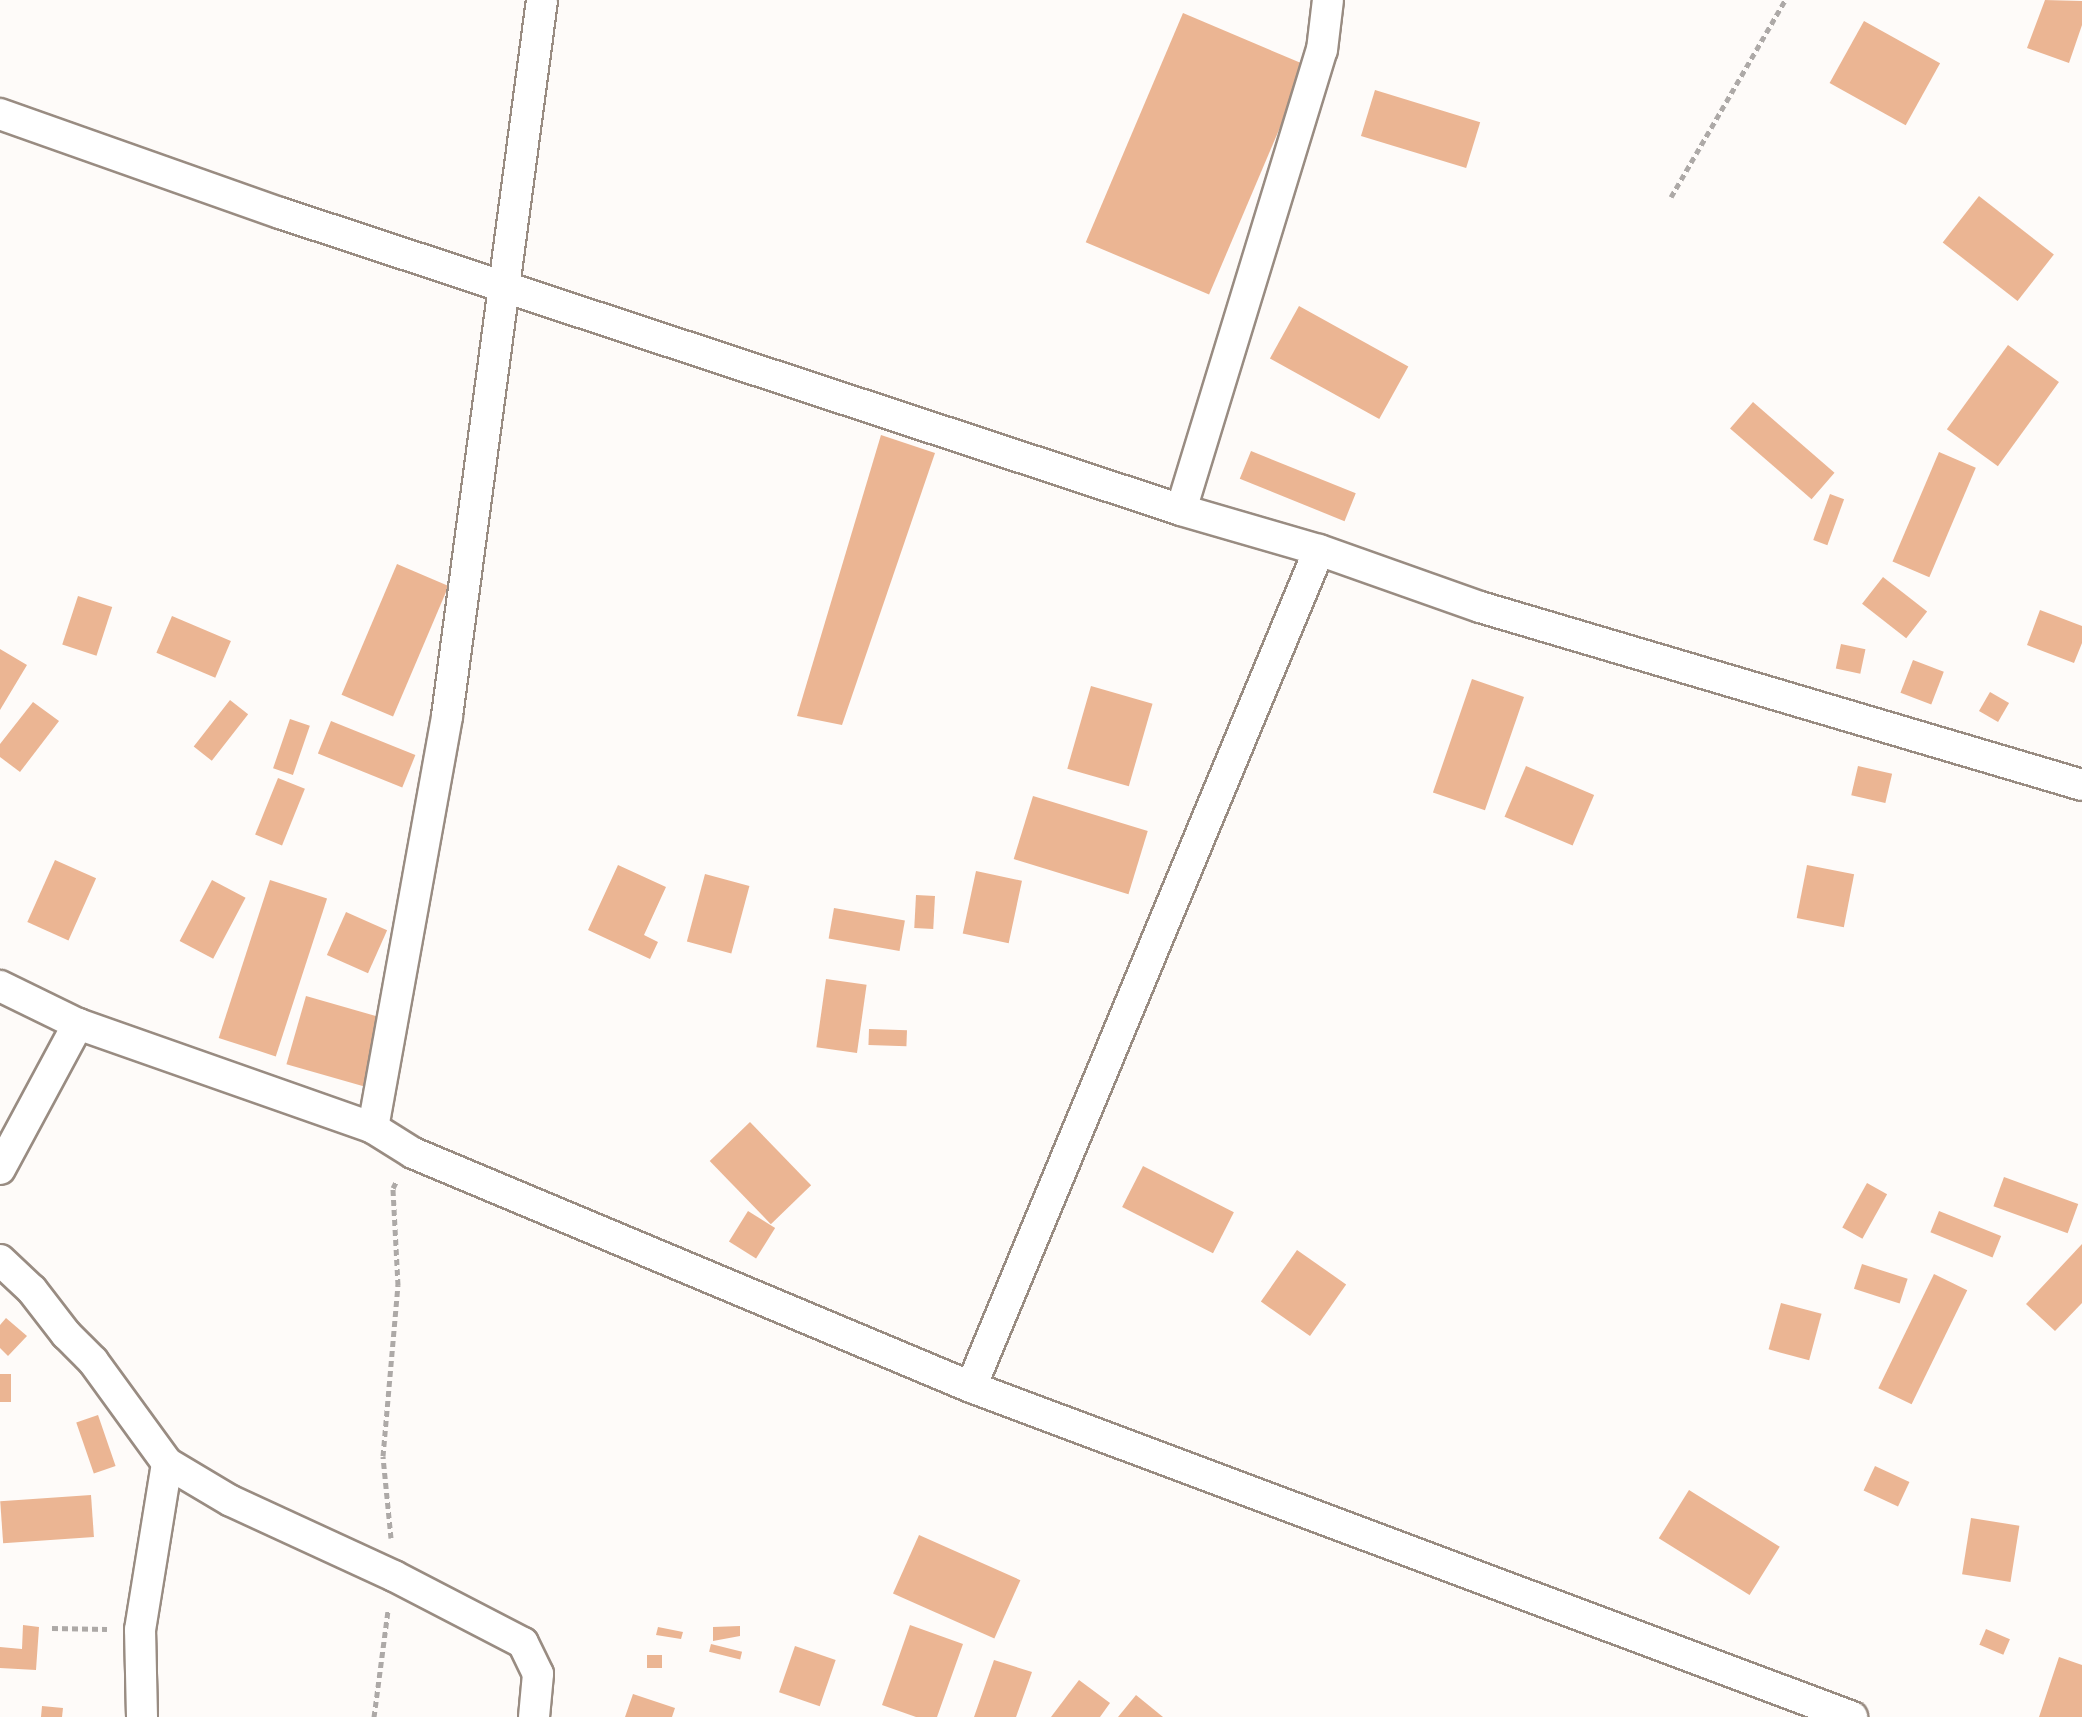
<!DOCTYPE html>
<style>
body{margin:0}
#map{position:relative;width:2082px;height:1717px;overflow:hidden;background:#fefbf9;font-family:Commissioner,sans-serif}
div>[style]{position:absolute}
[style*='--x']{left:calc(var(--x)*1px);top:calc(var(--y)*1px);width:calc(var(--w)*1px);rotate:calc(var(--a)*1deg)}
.building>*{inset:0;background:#ebb593;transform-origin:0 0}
.path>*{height:5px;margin-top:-2.5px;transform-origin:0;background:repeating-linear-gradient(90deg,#ada9a7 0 6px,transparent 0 10px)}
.roads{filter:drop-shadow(2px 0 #998c82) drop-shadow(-2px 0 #998c82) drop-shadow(0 2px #998c82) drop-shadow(0 -2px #998c82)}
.street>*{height:30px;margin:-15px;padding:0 15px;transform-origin:15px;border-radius:15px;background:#fff}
span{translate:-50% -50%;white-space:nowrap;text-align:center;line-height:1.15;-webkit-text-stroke:8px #fefbf9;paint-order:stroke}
</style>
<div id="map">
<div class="building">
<div style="clip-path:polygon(2045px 0,2082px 1px,2082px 25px,2069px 63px,2027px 48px)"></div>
<div style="left:1183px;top:13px;width:134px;height:249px;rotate:23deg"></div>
<div style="left:1864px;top:21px;width:87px;height:71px;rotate:29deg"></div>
<div style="left:1375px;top:90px;width:110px;height:48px;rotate:17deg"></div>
<div style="left:1979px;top:196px;width:95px;height:59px;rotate:38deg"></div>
<div style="left:1299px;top:306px;width:125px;height:60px;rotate:29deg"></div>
<div style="left:2008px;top:345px;width:63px;height:104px;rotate:36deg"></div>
<div style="left:1753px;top:402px;width:108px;height:35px;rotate:41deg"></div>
<div style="clip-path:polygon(881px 435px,935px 453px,842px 725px,797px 716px)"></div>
<div style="left:1251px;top:451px;width:113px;height:30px;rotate:22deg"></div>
<div style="left:1939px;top:452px;width:40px;height:119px;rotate:23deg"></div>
<div style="left:1830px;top:494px;width:15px;height:49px;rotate:20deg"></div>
<div style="left:397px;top:564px;width:56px;height:142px;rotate:23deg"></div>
<div style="left:1883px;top:577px;width:56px;height:34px;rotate:38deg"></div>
<div style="left:78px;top:596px;width:36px;height:51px;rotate:18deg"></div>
<div style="clip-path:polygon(2040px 610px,2082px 626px,2082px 643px,2074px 663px,2027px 645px)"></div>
<div style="left:172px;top:616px;width:64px;height:40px;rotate:23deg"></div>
<div style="left:1841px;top:644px;width:25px;height:25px;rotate:12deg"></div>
<div style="clip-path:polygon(0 649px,27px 665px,0 710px)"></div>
<div style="left:1913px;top:660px;width:33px;height:35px;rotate:21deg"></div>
<div style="left:1472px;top:679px;width:55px;height:120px;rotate:19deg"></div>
<div style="left:1091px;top:686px;width:64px;height:86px;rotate:16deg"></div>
<div style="left:1990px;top:692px;width:22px;height:22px;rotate:30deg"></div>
<div style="left:230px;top:700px;width:23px;height:59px;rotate:38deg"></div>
<div style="clip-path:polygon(33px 702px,59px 721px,20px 772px,0 757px,0 744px)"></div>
<div style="left:290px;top:719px;width:21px;height:52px;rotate:19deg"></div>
<div style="left:331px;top:721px;width:91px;height:35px;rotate:22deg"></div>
<div style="left:1526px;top:766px;width:74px;height:55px;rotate:23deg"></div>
<div style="left:1858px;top:766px;width:35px;height:30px;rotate:13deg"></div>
<div style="left:278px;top:778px;width:29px;height:61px;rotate:22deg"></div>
<div style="left:1033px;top:796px;width:120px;height:66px;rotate:17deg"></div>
<div style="left:55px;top:860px;width:45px;height:68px;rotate:24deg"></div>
<div style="clip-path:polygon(618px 865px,666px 887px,644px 935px,658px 942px,650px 959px,588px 930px)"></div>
<div style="left:1807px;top:865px;width:48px;height:54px;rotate:11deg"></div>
<div style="left:976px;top:871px;width:47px;height:64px;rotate:12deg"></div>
<div style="left:705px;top:874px;width:46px;height:70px;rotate:15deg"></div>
<div style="left:212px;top:880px;width:38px;height:69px;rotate:28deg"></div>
<div style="left:270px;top:880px;width:60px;height:166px;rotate:18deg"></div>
<div style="left:916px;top:895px;width:19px;height:33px;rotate:3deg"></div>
<div style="left:834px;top:908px;width:72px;height:31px;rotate:10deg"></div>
<div style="left:346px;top:912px;width:45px;height:47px;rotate:24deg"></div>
<div style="left:826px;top:979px;width:41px;height:69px;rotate:8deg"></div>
<div style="left:306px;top:996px;width:81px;height:71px;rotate:16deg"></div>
<div style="left:869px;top:1029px;width:38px;height:16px;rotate:2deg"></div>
<div style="left:750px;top:1122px;width:88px;height:56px;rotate:46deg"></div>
<div style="left:1143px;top:1166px;width:102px;height:46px;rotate:27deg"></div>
<div style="left:2004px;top:1177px;width:79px;height:31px;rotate:20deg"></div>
<div style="left:1867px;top:1183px;width:23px;height:51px;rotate:29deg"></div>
<div style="left:748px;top:1211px;width:32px;height:36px;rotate:32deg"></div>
<div style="left:1939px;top:1211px;width:67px;height:23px;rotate:22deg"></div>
<div style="clip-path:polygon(2082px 1244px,2082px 1303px,2055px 1331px,2026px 1304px)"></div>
<div style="left:1297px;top:1250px;width:60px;height:63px;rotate:35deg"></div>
<div style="left:1862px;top:1264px;width:48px;height:26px;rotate:18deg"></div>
<div style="left:1934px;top:1274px;width:37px;height:127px;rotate:26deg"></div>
<div style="left:1781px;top:1303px;width:42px;height:48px;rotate:15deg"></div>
<div style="clip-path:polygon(6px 1318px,27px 1336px,8px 1356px,0 1348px,0 1325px)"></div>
<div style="left:0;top:1374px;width:11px;height:28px"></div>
<div style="left:98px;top:1415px;width:54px;height:23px;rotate:71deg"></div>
<div style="left:1875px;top:1466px;width:38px;height:27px;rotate:25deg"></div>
<div style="left:1689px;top:1490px;width:107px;height:57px;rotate:32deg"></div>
<div style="left:91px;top:1495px;width:42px;height:91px;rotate:86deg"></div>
<div style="left:1971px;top:1518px;width:49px;height:57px;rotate:9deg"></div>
<div style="left:919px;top:1535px;width:111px;height:64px;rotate:24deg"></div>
<div style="clip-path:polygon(23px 1625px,39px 1627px,36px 1670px,0 1668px,0 1647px,22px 1649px)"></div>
<div style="clip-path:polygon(910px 1625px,963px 1644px,937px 1717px,916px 1717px,882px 1705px)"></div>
<div style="clip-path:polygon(740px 1626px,740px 1636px,713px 1641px,713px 1627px)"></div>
<div style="clip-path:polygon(658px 1627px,683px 1632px,681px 1639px,656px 1635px)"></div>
<div style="left:1986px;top:1629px;width:26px;height:17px;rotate:23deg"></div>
<div style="left:711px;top:1644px;width:32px;height:8px;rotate:14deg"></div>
<div style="left:795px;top:1646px;width:43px;height:49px;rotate:19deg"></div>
<div style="left:647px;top:1655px;width:15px;height:13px"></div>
<div style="clip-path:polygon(2059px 1657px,2082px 1665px,2082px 1717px,2039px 1717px)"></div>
<div style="clip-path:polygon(994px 1660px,1032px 1672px,1016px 1717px,974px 1717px)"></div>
<div style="clip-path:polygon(1079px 1680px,1110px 1703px,1100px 1717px,1051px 1717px)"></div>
<div style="clip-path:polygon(633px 1694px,675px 1708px,672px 1717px,625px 1717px)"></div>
<div style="clip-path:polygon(1136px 1695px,1163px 1717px,1118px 1717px)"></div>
<div style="clip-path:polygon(42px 1706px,63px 1708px,62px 1717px,41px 1717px)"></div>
</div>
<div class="path">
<div style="--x:1671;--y:197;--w:228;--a:-59.9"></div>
<div style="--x:391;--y:1538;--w:82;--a:-95.6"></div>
<div style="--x:383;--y:1456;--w:172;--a:-85"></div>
<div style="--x:398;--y:1285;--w:97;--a:-93"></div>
<div style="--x:393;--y:1188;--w:7;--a:-63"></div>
<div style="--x:52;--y:1628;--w:55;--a:1"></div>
<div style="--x:374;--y:1717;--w:107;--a:-82.5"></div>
</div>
<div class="roads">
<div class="street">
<div style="--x:0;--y:114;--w:297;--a:19.5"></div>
<div style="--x:280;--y:213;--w:949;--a:18.24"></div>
<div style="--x:1181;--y:510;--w:144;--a:16.2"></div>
<div style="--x:1319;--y:550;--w:171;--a:19.5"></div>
<div style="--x:1480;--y:607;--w:628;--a:16.47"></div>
<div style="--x:1181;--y:510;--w:481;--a:-73"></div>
<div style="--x:1322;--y:50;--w:50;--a:-83.2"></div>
<div style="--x:0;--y:986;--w:87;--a:26"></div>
<div style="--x:78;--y:1024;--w:313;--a:19.4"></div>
<div style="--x:373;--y:1128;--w:47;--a:32"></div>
<div style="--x:413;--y:1153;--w:605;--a:22.75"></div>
<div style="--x:971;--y:1387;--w:941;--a:20.53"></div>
<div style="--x:373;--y:1128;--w:419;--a:-79.8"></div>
<div style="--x:447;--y:716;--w:722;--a:-82.44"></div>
<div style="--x:0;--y:1169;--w:165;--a:-61.7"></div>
<div style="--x:0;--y:1260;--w:44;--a:43.2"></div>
<div style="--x:32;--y:1290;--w:56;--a:52.3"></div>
<div style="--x:66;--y:1334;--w:38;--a:45"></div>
<div style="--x:93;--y:1361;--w:126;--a:54"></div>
<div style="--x:167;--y:1463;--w:74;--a:30.7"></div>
<div style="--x:231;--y:1501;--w:179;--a:24.7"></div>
<div style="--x:394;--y:1576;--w:145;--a:27.4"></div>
<div style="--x:523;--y:1643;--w:34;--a:64"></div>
<div style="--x:538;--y:1674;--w:43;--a:95.3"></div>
<div style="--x:971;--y:1387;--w:906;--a:-67.42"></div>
<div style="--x:142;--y:1717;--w:87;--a:-91.3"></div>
<div style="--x:140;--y:1630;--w:169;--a:-80.8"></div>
</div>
</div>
</div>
